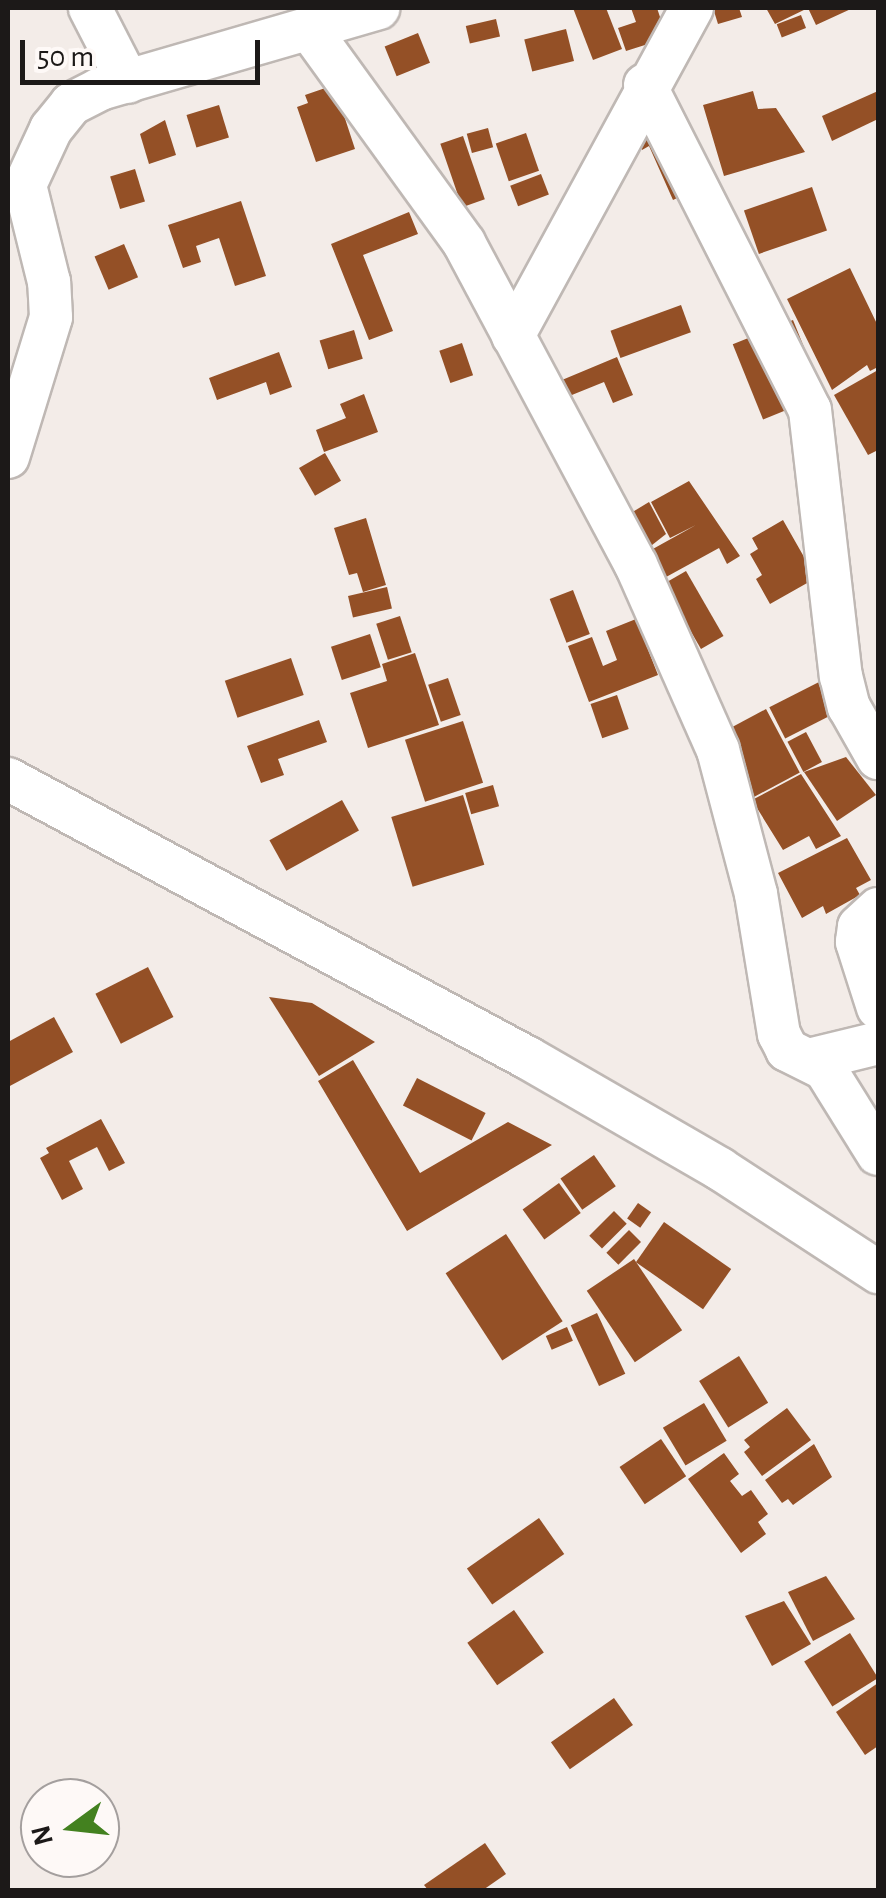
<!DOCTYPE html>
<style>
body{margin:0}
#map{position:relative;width:886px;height:1898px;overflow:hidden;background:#f3ece8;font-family:"Alegreya Sans",sans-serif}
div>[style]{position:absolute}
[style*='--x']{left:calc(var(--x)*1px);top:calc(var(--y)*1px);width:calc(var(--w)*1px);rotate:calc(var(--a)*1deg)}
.building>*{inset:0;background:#945026;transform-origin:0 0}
.roads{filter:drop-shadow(2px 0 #bfb8b4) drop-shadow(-2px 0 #bfb8b4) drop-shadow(0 2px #bfb8b4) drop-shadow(0 -2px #bfb8b4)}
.minor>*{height:42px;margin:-21px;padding:0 21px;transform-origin:21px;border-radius:21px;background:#fff}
span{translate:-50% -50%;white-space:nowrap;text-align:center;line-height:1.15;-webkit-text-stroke:10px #fef9f7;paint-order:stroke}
.frame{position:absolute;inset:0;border:10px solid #1c1918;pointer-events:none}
.north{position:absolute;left:20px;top:1778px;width:100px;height:100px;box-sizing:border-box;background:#fef9f7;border:2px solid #a49f9e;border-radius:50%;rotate:255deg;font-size:28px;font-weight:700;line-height:40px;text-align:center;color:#1c1918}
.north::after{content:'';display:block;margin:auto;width:35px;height:45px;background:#43811f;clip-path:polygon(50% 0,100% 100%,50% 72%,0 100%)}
.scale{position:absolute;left:20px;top:40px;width:240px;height:45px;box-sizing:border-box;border:5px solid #1c1918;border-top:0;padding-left:12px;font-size:30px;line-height:35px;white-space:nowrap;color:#1c1918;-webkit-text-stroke:8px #fef9f7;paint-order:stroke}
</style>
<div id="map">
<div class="building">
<div style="clip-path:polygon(573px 8px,606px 8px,622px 49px,593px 60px)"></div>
<div style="clip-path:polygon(631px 8px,657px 8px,667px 38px,626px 51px,618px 28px,636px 22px)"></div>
<div style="clip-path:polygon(713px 8px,739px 8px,742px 17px,718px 24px)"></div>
<div style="clip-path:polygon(766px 8px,853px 8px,816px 25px,808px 8px,775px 24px)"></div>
<div style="left:801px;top:15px;width:14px;height:26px;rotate:69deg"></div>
<div style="left:496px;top:19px;width:18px;height:31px;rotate:77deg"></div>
<div style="left:566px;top:29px;width:33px;height:43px;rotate:76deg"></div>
<div style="left:418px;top:33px;width:32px;height:36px;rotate:68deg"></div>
<div style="clip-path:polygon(334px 85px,355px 149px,316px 162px,297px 107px,308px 103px,305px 95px)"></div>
<div style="clip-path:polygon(753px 91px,758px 109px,776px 108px,805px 152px,724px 176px,703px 105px)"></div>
<div style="clip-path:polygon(878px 91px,878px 119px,832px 141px,822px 116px)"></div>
<div style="left:219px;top:105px;width:34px;height:34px;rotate:73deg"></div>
<div style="clip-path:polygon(662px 117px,696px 189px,673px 200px,649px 146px,642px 150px,633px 130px)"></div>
<div style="clip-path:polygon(165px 120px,176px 155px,149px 164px,140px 134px)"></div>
<div style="left:488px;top:128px;width:20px;height:22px;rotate:75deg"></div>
<div style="left:526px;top:133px;width:40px;height:32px;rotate:71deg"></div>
<div style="left:463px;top:136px;width:67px;height:24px;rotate:71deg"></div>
<div style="left:135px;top:169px;width:34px;height:26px;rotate:73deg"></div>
<div style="left:541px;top:174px;width:22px;height:33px;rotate:69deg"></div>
<div style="left:812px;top:187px;width:46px;height:72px;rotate:71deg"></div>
<div style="clip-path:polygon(241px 201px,266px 276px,235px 286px,219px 238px,196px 246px,201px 262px,183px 268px,168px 225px)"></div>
<div style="clip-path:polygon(409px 212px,418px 234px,363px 255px,393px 331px,369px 340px,331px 244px)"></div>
<div style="left:124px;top:244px;width:36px;height:32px;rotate:67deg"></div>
<div style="clip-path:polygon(850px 268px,878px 326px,878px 367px,870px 371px,867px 365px,832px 390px,787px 299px)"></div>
<div style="left:681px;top:305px;width:29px;height:75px;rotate:70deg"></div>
<div style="left:793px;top:320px;width:81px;height:65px;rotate:68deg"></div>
<div style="left:354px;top:330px;width:30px;height:36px;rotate:73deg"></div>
<div style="left:462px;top:343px;width:34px;height:24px;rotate:71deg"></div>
<div style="clip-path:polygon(279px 352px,292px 387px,270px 395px,266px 382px,217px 400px,209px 378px)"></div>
<div style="clip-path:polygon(617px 357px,633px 395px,613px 403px,604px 382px,557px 401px,550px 385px)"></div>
<div style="clip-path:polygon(878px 370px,878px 450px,868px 455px,834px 395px)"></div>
<div style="clip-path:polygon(364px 394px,378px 432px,324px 452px,316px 430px,346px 418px,340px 404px)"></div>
<div style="left:325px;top:453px;width:32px;height:30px;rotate:60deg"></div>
<div style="clip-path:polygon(689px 481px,740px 556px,727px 564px,719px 548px,657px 582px,642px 555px,696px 525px,670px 538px,651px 502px)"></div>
<div style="clip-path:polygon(649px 502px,666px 534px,647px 549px,621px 519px)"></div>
<div style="clip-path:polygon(366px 518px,386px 585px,363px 592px,357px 573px,349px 575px,334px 528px)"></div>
<div style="clip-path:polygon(783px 520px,816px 578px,770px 604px,756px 579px,762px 575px,750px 554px,758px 549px,752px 538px)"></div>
<div style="left:686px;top:571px;width:75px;height:26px;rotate:60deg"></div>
<div style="left:387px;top:587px;width:22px;height:40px;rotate:77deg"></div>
<div style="left:573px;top:590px;width:47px;height:25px;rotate:69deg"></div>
<div style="left:400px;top:616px;width:38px;height:25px;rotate:72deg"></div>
<div style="clip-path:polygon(636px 619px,658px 675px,589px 702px,568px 646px,592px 637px,603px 666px,617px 660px,606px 631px)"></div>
<div style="left:370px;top:634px;width:35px;height:41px;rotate:72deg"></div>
<div style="clip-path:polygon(415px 653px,439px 725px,368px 748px,350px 693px,387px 681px,382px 664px)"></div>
<div style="left:291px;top:658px;width:39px;height:70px;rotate:71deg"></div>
<div style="left:448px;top:678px;width:39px;height:21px;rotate:71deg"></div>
<div style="left:821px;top:681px;width:35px;height:58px;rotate:63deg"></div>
<div style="left:617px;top:695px;width:36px;height:28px;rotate:71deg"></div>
<div style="left:766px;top:709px;width:72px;height:53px;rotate:62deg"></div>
<div style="clip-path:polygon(319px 720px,327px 742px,278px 759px,284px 775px,261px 783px,247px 746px)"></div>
<div style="left:463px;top:721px;width:65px;height:61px;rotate:72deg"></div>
<div style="left:806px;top:732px;width:34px;height:21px;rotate:62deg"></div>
<div style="clip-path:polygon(846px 757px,876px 795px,837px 821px,804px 772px)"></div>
<div style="clip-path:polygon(801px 774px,841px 836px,816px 849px,809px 836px,783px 850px,752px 800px)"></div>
<div style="left:493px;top:785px;width:22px;height:29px;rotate:74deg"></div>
<div style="left:463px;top:795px;width:73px;height:75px;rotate:73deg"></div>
<div style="left:342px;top:800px;width:35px;height:83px;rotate:61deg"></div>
<div style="clip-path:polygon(847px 838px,871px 880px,856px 888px,860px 895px,826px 914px,823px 906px,802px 918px,778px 873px)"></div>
<div style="left:148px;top:967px;width:56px;height:59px;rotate:63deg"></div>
<div style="clip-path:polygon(269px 997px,312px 1003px,375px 1042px,319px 1076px)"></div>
<div style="clip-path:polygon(54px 1017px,73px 1052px,8px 1087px,8px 1042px)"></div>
<div style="clip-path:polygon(353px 1060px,420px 1173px,508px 1122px,552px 1145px,407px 1231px,318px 1081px)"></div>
<div style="left:417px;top:1078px;width:77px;height:31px;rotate:27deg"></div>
<div style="clip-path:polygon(101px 1119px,125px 1163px,109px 1171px,97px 1147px,69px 1161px,83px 1189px,62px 1200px,40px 1158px,49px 1153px,46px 1148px)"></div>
<div style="left:594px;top:1155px;width:38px;height:41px;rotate:55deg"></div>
<div style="left:559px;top:1183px;width:37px;height:45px;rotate:54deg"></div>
<div style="left:638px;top:1203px;width:16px;height:19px;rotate:35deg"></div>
<div style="left:614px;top:1211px;width:18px;height:35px;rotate:45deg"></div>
<div style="left:664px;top:1222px;width:82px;height:49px;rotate:35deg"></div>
<div style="left:629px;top:1230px;width:17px;height:32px;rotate:45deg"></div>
<div style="left:506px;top:1234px;width:104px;height:72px;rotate:57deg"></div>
<div style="left:634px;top:1259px;width:86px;height:57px;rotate:56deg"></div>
<div style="left:597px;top:1313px;width:67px;height:29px;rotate:65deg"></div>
<div style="left:567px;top:1327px;width:15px;height:23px;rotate:67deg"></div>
<div style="left:739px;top:1356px;width:55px;height:47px;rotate:58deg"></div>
<div style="left:704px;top:1403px;width:44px;height:48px;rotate:59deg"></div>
<div style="clip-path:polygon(787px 1408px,811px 1440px,762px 1476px,744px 1452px,750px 1447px,744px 1440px)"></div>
<div style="left:661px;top:1439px;width:45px;height:50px;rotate:56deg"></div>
<div style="clip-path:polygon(814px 1444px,832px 1477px,793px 1505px,788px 1499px,782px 1503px,765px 1480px)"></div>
<div style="clip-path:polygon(724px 1453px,739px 1474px,730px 1481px,742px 1496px,751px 1490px,768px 1514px,758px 1522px,766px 1534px,741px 1553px,688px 1479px)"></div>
<div style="left:539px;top:1518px;width:44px;height:88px;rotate:55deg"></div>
<div style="clip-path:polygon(826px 1576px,855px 1619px,813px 1641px,788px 1592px)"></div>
<div style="clip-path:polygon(784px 1601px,811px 1644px,772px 1666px,745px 1616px)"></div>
<div style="left:514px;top:1610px;width:52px;height:57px;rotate:55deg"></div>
<div style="left:850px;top:1633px;width:53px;height:54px;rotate:58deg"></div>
<div style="clip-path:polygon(878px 1683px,878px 1746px,865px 1755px,836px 1712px)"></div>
<div style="left:614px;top:1698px;width:33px;height:77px;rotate:55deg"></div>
<div style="clip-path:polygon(485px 1843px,506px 1874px,483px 1890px,428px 1890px,424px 1885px)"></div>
</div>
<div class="roads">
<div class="minor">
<div style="--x:90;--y:8;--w:83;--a:62.8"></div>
<div style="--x:310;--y:30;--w:263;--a:54.1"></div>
<div style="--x:464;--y:243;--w:365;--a:61.9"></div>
<div style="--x:636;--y:565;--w:202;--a:66.1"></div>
<div style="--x:718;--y:750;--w:149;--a:75.2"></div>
<div style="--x:756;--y:894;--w:142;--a:80.7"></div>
<div style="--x:779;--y:1034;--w:18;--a:63"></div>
<div style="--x:787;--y:1050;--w:42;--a:26.6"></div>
<div style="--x:825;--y:1069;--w:100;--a:58.1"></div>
<div style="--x:645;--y:85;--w:364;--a:63.1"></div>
<div style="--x:810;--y:410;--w:268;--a:83.4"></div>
<div style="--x:841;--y:676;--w:32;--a:76"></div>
<div style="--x:849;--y:707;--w:59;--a:60.4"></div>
<div style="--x:513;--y:336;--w:374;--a:-61.4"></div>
<div style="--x:8;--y:457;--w:146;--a:-72.9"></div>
<div style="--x:51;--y:317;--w:35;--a:-93"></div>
<div style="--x:49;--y:282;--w:100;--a:-103.9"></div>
<div style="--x:25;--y:185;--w:62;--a:-65.1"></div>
<div style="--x:51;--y:129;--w:32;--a:-51"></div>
<div style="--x:71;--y:104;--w:33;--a:-27"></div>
<div style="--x:100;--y:89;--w:290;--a:-16.2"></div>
<div style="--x:8;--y:779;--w:590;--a:28.22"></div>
<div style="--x:528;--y:1058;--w:222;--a:30"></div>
<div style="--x:720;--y:1169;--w:189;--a:33.1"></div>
<div style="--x:878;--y:909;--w:26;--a:137"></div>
<div style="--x:859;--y:927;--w:15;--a:98"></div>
<div style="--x:857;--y:942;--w:69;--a:72.3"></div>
<div style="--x:809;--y:1060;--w:71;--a:-13.8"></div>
</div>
</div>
<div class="frame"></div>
<div class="north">N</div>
<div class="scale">50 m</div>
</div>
